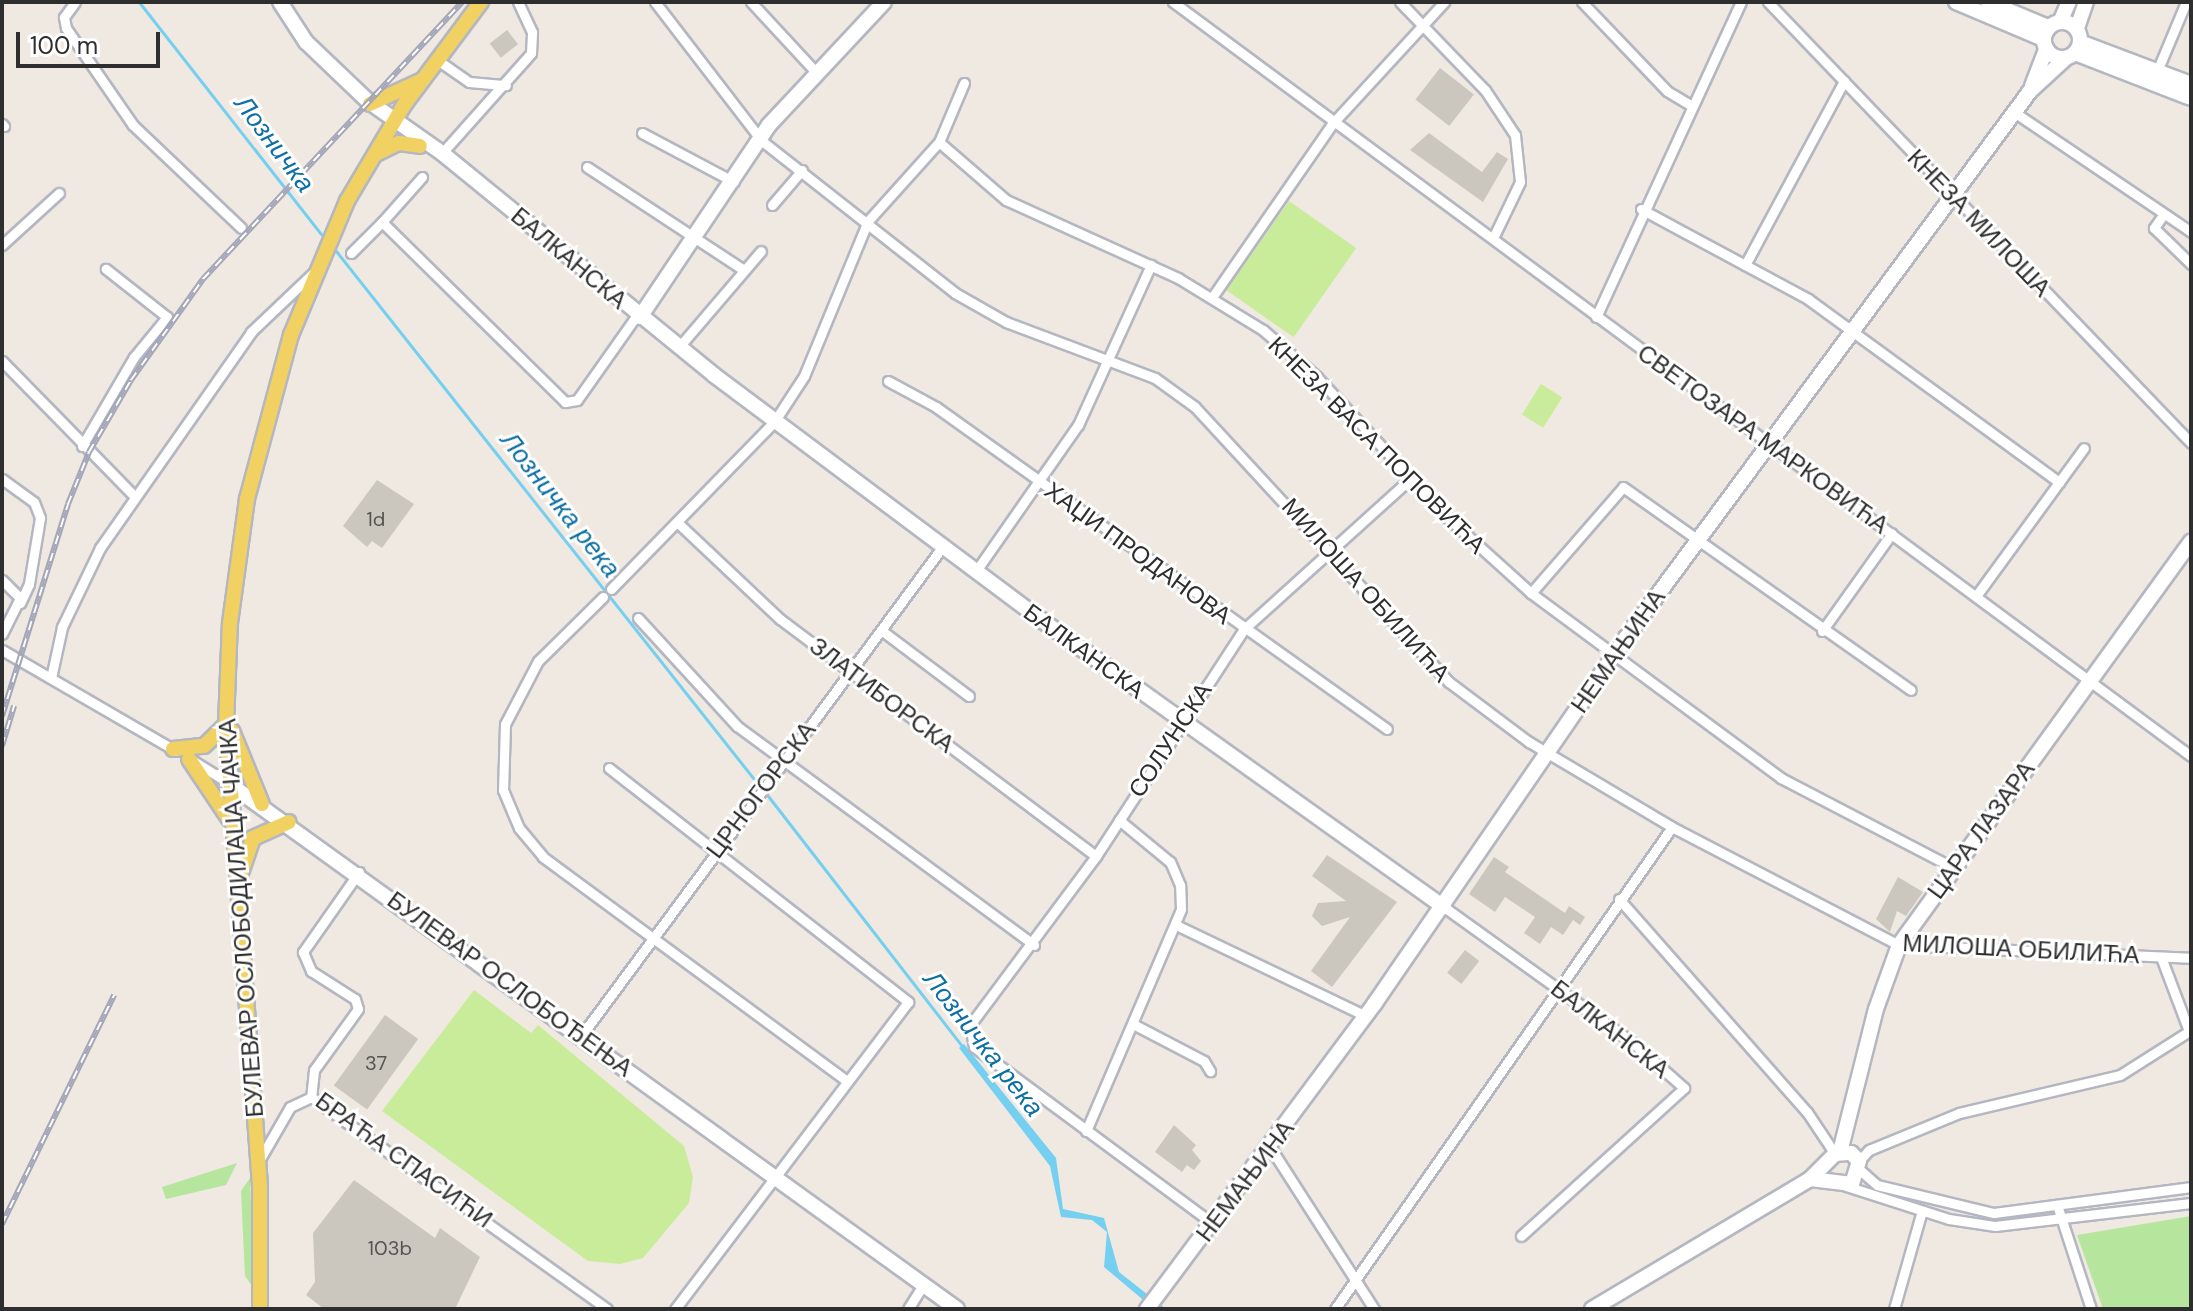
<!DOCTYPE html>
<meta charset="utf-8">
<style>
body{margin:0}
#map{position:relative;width:2193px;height:1311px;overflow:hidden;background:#efe9e1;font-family:"DM Sans",sans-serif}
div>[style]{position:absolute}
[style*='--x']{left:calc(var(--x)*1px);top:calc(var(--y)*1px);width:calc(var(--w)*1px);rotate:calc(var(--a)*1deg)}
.green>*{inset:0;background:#b6e59e}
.pitch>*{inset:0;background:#c9ec9a;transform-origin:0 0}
.water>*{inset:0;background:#75cff0}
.stream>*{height:3px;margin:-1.5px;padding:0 1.5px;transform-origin:1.5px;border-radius:1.5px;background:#75cff0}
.building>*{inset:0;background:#cbc7bf;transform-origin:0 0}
.roads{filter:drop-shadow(2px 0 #b4b7c1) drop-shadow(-2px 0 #b4b7c1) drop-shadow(0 2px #b4b7c1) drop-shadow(0 -2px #b4b7c1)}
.street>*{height:9px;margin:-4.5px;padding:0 4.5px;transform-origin:4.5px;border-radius:4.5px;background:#fff}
.secondary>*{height:14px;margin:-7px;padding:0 7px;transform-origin:7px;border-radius:7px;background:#fff}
.secondary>.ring{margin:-7px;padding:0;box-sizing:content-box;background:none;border:14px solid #fff;border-radius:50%}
.primary>*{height:14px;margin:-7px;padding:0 7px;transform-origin:7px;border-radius:7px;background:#f2d163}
.rail>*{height:6px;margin-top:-3px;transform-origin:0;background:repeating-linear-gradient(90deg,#fff 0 9px,#a3a6b8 0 18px);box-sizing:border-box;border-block:2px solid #a3a6b8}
span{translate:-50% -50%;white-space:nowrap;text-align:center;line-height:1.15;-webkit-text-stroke:6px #fff;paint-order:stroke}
.number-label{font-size:20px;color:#555452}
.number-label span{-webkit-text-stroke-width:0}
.street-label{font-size:24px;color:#2e2e2e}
.water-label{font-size:26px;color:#0d6fa3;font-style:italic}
.frame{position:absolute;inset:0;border:4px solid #2e2e2e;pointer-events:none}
.scale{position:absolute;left:16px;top:32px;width:144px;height:36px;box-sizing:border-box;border:4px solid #2e2e2e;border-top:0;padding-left:10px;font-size:24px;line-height:28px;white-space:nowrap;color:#2e2e2e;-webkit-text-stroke:6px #fff;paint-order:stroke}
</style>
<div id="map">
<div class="green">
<div style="clip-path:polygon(237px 1163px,226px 1185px,166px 1199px,162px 1187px)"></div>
<div style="clip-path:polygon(250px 1178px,254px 1282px,252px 1286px,245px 1276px,241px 1191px)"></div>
<div style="clip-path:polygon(2191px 1216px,2191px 1309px,2103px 1309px,2077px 1235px)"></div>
</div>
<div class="pitch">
<div style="left:1289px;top:201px;width:82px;height:109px;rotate:35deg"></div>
<div style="left:1541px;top:384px;width:25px;height:36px;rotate:32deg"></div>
<div style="clip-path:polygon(474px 990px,531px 1033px,538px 1025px,684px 1146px,693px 1177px,689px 1203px,643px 1258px,620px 1264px,588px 1261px,382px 1111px)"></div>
</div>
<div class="water">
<div style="clip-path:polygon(964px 1044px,1056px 1158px,1063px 1209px,1104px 1218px,1119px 1272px,1166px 1309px,1154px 1309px,1104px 1267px,1107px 1232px,1092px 1220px,1061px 1217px,1050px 1166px,959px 1048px)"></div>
</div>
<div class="stream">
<div style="--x:139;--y:2;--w:295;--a:51.9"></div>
<div style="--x:336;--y:251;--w:678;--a:51.64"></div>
<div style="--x:768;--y:796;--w:320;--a:52.2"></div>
</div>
<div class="building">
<div style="left:507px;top:30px;width:18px;height:22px;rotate:52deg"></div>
<div style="left:1440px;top:68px;width:43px;height:40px;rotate:38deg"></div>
<div style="clip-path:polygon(1429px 133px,1482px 172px,1497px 152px,1508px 159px,1483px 202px,1410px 150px)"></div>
<div style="clip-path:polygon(377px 480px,414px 504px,382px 548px,372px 541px,367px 547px,343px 526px)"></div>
<div style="clip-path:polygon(1327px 855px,1397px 902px,1332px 987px,1311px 971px,1350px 917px,1322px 926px,1312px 916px,1318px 903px,1346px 901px,1312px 876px)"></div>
<div style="clip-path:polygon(1494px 857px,1509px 867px,1505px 872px,1565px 913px,1569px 906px,1585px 917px,1580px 925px,1573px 920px,1563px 935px,1551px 927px,1540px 944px,1524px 933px,1535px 917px,1505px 897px,1495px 912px,1469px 894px)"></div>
<div style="clip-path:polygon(1898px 877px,1923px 892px,1906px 916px,1897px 911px,1890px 932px,1876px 919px)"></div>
<div style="left:1465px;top:950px;width:18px;height:29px;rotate:38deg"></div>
<div style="left:385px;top:1015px;width:41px;height:87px;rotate:36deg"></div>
<div style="clip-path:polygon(1174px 1125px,1196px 1145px,1192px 1150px,1201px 1161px,1194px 1170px,1187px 1165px,1182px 1172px,1155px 1152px)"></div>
<div style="clip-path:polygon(354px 1180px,435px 1238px,440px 1228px,480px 1257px,455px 1309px,324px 1309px,306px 1295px,315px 1282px,313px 1233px)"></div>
</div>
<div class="roads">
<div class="street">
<div style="--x:75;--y:2;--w:19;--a:126"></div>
<div style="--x:64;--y:17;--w:11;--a:80"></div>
<div style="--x:66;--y:28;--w:118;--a:55.4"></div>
<div style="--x:133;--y:125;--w:149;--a:43.6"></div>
<div style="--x:655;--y:2;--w:175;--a:52.4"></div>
<div style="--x:762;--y:141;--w:246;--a:38.2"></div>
<div style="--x:955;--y:293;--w:59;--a:29.6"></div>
<div style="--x:1006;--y:322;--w:159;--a:20.6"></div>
<div style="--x:1155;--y:378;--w:49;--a:35.9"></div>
<div style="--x:1195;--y:407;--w:374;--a:47.3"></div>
<div style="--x:1449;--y:682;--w:100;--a:36.9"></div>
<div style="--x:1529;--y:742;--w:166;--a:30.7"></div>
<div style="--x:1672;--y:827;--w:256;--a:27.5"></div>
<div style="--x:1899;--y:945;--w:292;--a:2.5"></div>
<div style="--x:751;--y:2;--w:94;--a:47.2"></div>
<div style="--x:1173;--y:2;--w:1267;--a:36.53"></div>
<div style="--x:1400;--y:2;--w:122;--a:46"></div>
<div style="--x:1485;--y:90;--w:54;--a:56.3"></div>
<div style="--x:1515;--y:135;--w:47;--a:83.9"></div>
<div style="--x:1520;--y:182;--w:62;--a:115.7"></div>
<div style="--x:1582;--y:2;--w:123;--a:46.3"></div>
<div style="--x:1667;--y:91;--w:27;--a:31"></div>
<div style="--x:1768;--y:2;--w:611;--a:46.19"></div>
<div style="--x:436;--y:59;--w:40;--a:34.9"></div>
<div style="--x:469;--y:82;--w:37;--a:5"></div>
<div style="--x:2155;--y:76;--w:80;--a:-67.3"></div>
<div style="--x:964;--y:83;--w:64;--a:113"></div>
<div style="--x:939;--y:142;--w:89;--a:40.9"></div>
<div style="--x:1006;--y:200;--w:189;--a:24.4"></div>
<div style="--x:1178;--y:278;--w:100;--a:31.5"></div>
<div style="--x:1263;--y:330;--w:72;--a:41"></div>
<div style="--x:1317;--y:377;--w:192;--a:47.1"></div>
<div style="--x:1448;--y:518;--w:112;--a:42.1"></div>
<div style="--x:1531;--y:593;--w:311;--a:36.5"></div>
<div style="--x:1781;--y:778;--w:195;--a:27.5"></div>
<div style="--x:2014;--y:112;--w:214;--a:34.1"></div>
<div style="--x:2;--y:124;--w:3;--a:45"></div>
<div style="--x:642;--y:133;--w:104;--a:28"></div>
<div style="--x:442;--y:153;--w:134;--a:-48.3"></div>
<div style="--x:531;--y:53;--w:21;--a:-87"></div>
<div style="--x:532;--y:32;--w:33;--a:-115"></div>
<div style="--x:587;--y:167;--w:186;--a:33.3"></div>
<div style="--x:422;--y:177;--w:60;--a:131.6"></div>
<div style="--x:382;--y:222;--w:257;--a:44.5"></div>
<div style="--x:565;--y:402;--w:12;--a:-9"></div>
<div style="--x:577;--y:400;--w:104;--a:-54.8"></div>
<div style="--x:772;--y:205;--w:46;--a:-49.4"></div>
<div style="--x:1641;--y:209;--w:190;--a:28.3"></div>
<div style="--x:1808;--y:299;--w:311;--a:36.1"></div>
<div style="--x:2163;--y:215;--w:16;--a:125"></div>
<div style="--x:2154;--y:228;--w:52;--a:44.2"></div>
<div style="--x:2;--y:245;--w:77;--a:-42.4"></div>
<div style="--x:351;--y:253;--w:44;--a:-45"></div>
<div style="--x:1745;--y:265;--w:209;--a:-61.7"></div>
<div style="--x:1213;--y:296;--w:209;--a:-55.3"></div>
<div style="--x:1332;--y:124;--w:166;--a:-47.4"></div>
<div style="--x:1596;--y:317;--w:347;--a:-65.3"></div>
<div style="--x:679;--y:347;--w:126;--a:-49.5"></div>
<div style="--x:2;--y:361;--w:190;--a:45.6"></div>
<div style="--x:888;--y:381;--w:55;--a:28.4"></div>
<div style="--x:936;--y:407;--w:554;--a:35.53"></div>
<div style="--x:82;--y:446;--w:103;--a:-59.7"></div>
<div style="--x:134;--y:357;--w:52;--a:-50.5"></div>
<div style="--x:167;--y:317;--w:78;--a:-141.8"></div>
<div style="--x:2;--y:479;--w:39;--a:36"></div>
<div style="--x:34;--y:502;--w:17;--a:69"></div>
<div style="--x:40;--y:518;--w:67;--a:99.5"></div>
<div style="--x:29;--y:584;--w:21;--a:115"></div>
<div style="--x:678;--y:523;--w:140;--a:43.3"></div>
<div style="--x:780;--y:619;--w:395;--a:36.9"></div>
<div style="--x:976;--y:571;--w:178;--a:-55.1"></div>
<div style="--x:1078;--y:425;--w:176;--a:-65.5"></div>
<div style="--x:2;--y:580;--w:25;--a:45"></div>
<div style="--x:20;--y:598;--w:40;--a:116.6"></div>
<div style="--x:611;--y:589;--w:233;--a:-45.7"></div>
<div style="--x:774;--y:422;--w:55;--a:-56.9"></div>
<div style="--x:804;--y:376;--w:168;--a:-67.6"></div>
<div style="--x:868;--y:221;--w:106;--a:-48.1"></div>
<div style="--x:1531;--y:593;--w:140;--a:-49"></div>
<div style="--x:1623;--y:487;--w:352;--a:35.2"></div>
<div style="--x:1976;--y:596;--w:183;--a:-53.9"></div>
<div style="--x:603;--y:597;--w:91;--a:135.4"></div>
<div style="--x:538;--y:661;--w:71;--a:117.6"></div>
<div style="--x:505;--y:724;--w:66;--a:91.7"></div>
<div style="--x:503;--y:790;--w:41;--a:67.2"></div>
<div style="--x:519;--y:828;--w:38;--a:50"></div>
<div style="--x:543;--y:857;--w:378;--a:36.4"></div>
<div style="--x:638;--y:618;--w:147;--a:47.5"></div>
<div style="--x:737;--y:726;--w:369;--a:36.4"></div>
<div style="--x:881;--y:630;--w:110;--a:36.9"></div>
<div style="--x:1822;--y:631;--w:120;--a:-54.5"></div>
<div style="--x:2;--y:650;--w:201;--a:30.1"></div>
<div style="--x:51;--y:678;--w:52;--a:-77.8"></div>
<div style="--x:62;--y:627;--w:88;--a:-64.3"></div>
<div style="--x:100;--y:548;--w:264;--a:-55"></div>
<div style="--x:251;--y:332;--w:88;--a:-43.6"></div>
<div style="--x:195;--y:762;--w:39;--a:32"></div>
<div style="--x:609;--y:768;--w:380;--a:38"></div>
<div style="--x:908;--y:1002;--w:385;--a:127.2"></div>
<div style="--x:359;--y:872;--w:98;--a:125"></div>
<div style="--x:303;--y:952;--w:21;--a:67"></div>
<div style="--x:311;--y:971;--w:52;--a:32.5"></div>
<div style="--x:355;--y:999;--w:10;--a:73"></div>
<div style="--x:358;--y:1009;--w:75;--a:125.8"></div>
<div style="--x:314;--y:1070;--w:27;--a:96"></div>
<div style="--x:311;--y:1097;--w:364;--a:35.6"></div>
<div style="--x:1619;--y:899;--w:284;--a:48.6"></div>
<div style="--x:1807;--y:1112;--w:50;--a:56.3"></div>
<div style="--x:1444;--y:907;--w:233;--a:35.7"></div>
<div style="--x:1633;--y:1043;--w:68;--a:41.4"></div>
<div style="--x:1684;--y:1088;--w:220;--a:137.8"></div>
<div style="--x:1176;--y:925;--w:211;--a:25.6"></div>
<div style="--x:2161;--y:957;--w:79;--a:69.3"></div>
<div style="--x:1133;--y:1024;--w:80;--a:27.5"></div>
<div style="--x:1204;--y:1061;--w:12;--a:59"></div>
<div style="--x:581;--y:1036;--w:609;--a:-53.54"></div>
<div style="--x:1086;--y:1131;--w:241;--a:-66.8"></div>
<div style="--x:1181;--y:909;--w:24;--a:-92"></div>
<div style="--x:1180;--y:885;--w:25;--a:-113"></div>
<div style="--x:1170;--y:862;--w:66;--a:-140.5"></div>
<div style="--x:1270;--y:1147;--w:193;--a:57.3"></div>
<div style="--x:260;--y:1159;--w:60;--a:-60"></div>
<div style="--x:290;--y:1107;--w:23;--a:-25"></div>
<div style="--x:1859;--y:1161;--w:15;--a:-48"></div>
<div style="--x:1869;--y:1150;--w:97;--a:-22.3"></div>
<div style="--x:1959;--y:1113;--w:165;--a:-13.3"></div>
<div style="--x:2120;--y:1075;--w:84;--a:-32.4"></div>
<div style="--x:1861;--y:1171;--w:21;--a:41"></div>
<div style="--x:1877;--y:1185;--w:120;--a:13.5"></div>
<div style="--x:1994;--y:1213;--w:199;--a:-7.5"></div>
<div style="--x:1846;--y:1186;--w:108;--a:17.8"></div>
<div style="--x:1949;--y:1219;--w:47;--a:8.7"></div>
<div style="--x:1995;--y:1226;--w:197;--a:-6.7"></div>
<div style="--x:2057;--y:1205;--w:109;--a:71.9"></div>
<div style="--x:1212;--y:1223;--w:296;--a:-143.5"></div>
<div style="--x:974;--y:1047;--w:22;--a:-100"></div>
<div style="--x:970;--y:1025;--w:211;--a:-53.3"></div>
<div style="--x:1096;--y:856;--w:271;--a:-56.9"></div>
<div style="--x:1244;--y:629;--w:225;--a:-42.1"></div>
<div style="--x:908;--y:1309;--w:28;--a:-58"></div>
<div style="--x:1335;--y:1309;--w:588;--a:-55.04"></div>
<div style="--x:1894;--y:1309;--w:102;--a:-74.1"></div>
</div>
<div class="secondary">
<div style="--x:280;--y:2;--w:48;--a:57"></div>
<div style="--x:306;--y:42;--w:86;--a:43.6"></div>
<div style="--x:368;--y:101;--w:90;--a:35.1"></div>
<div style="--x:442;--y:153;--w:351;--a:39.2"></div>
<div style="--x:714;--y:375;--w:407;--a:36.8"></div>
<div style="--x:1040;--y:619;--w:496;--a:35.5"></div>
<div style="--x:1956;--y:2;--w:95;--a:23"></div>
<div style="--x:1988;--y:2;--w:65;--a:22.6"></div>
<div class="ring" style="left:2044px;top:22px;width:22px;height:22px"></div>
<div style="--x:2060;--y:22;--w:22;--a:-66"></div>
<div style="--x:2077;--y:28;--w:28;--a:-71"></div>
<div style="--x:2080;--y:42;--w:119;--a:20.7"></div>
<div style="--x:2075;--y:53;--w:124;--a:21.2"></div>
<div style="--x:2032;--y:86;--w:40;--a:-69"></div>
<div style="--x:640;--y:317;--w:231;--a:-56.1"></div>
<div style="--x:769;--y:125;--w:168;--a:-46.9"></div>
<div style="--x:228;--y:783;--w:899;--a:35.81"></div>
<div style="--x:1840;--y:1152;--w:147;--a:-75.9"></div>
<div style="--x:1876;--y:1009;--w:68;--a:-70.2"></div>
<div style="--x:1899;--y:945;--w:498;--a:-54.1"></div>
<div style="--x:1147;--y:1309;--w:382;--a:-53.3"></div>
<div style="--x:1375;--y:1003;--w:442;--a:-55.5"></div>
<div style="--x:1625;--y:639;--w:681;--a:-53.53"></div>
<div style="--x:2030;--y:91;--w:49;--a:-42.5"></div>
<div style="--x:1592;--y:1309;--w:254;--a:-30.8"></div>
<div style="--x:1810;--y:1179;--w:35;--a:-45"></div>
<div style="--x:1835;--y:1154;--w:16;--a:-4"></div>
<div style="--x:1851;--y:1153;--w:11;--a:45"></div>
<div style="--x:1859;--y:1161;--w:24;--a:107"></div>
<div style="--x:1852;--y:1184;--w:42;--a:-173.2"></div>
</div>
<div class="primary">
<div style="--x:370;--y:104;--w:55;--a:-24.7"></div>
<div style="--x:376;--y:154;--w:25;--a:-26"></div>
<div style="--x:399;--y:143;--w:21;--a:8"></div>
<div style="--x:232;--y:731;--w:79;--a:67.7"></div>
<div style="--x:173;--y:749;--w:31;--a:-6"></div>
<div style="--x:204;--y:746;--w:30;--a:-44"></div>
<div style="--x:189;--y:759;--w:72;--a:56.3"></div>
<div style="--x:240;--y:876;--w:40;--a:-71.1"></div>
<div style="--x:253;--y:838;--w:39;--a:-24"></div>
<div style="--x:260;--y:1309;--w:123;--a:-90"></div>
<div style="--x:260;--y:1186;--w:462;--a:-94.2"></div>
<div style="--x:226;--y:725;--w:102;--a:-87.8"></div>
<div style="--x:230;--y:623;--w:125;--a:-82.2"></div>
<div style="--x:247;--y:499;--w:170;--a:-75"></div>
<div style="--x:291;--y:335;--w:145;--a:-67.3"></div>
<div style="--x:347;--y:201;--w:112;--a:-59.3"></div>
<div style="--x:404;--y:105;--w:129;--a:-53.2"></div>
</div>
</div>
<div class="rail">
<div style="--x:2;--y:716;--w:222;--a:-72.7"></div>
<div style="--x:68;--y:504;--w:56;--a:-68"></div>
<div style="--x:89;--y:452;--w:83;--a:-59.7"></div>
<div style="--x:131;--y:380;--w:124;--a:-54.5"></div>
<div style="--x:203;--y:279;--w:379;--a:-46.9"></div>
<div style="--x:2;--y:746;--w:42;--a:-73.3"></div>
<div style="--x:2;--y:1224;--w:255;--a:-63.9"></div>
</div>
<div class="number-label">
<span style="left:376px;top:519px">1d</span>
<span style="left:376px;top:1063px">37</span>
<span style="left:390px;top:1248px">103b</span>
</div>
<div class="street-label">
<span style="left:1979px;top:223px;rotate:46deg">КНЕЗА МИЛОША</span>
<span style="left:569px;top:258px;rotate:40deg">БАЛКАНСКА</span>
<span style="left:1763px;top:439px;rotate:36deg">СВЕТОЗАРА МАРКОВИЋА</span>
<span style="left:1377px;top:445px;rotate:45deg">КНЕЗА ВАСА ПОПОВИЋА</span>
<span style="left:1138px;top:553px;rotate:36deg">ХАЏИ ПРОДАНОВА</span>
<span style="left:1366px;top:590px;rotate:48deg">МИЛОША ОБИЛИЋА</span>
<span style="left:1084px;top:651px;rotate:36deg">БАЛКАНСКА</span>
<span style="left:1618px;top:651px;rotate:-55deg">НЕМАЊИНА</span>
<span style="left:882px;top:695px;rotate:37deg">ЗЛАТИБОРСКА</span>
<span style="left:1170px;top:740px;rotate:-57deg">СОЛУНСКА</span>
<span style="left:761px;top:790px;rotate:-53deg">ЦРНОГОРСКА</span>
<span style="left:1981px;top:830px;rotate:-54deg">ЦАРА ЛАЗАРА</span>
<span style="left:241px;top:918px;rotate:-94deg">БУЛЕВАР ОСЛОБОДИЛАЦА ЧАЧКА</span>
<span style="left:2021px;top:949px;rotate:3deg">МИЛОША ОБИЛИЋА</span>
<span style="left:510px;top:984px;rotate:36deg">БУЛЕВАР ОСЛОБОЂЕЊА</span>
<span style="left:1610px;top:1029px;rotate:38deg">БАЛКАНСКА</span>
<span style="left:404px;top:1160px;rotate:36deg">БРАЋА СПАСИЋИ</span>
<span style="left:1245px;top:1181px;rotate:-53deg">НЕМАЊИНА</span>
</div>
<div class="water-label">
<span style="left:274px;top:144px;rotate:53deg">Лозничка</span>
<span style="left:560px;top:505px;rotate:52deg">Лозничка река</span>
<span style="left:983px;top:1044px;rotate:52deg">Лозничка река</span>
</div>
<div class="frame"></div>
<div class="scale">100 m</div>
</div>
